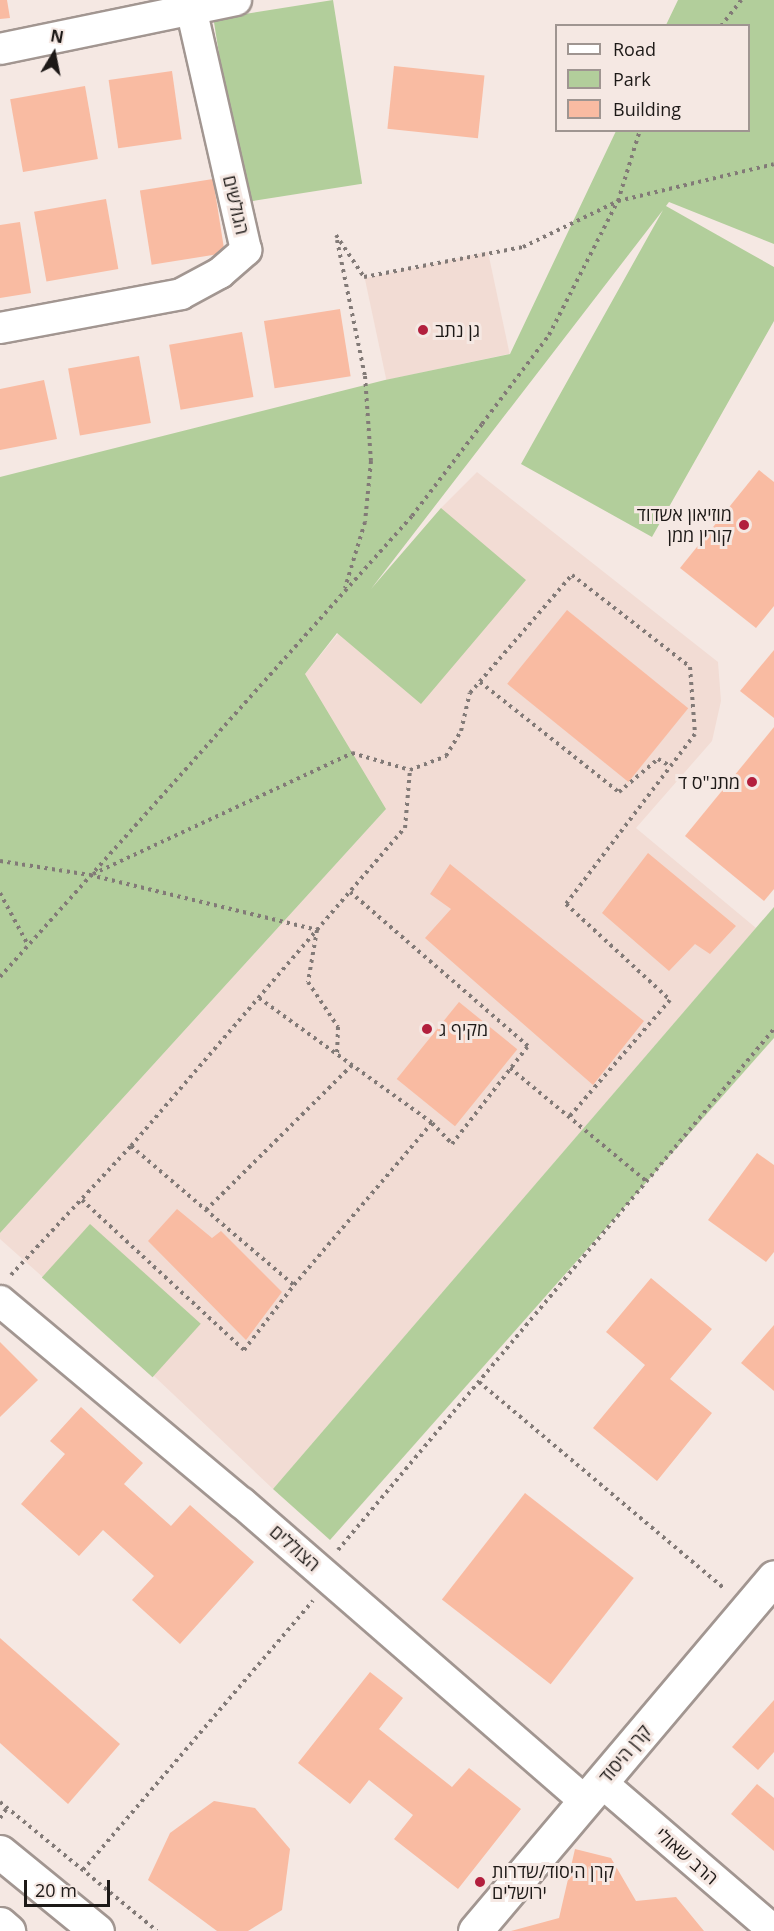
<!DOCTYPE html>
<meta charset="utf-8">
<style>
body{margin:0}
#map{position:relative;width:774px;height:1931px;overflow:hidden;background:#f5e8e3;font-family:"Open Sans","Noto Sans Hebrew",sans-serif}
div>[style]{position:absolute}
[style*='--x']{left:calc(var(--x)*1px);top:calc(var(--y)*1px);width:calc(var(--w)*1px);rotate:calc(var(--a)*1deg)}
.built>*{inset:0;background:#f2dcd4;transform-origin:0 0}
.green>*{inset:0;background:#b2ce9b;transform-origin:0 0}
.building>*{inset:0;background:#f9bba2;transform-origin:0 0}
.path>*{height:4px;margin-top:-2px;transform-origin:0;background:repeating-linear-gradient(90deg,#827a77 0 3px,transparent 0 7.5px)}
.roads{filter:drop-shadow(2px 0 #a29691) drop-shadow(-2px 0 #a29691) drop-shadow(0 2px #a29691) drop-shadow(0 -2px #a29691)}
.street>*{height:30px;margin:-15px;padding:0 15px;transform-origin:15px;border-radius:15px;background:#fff}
.secondary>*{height:33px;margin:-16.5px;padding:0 16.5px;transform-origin:16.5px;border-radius:16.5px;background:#fff}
.dots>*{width:16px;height:16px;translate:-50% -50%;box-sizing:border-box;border:3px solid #f5e8e3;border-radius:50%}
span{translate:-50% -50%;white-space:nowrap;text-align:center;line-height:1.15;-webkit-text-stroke:6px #f5e8e3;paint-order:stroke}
.street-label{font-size:18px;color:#1d1917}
.poi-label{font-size:18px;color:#1d1917}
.left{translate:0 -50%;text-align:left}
.right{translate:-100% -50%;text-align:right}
.legend{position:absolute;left:555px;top:24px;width:195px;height:108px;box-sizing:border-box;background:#f5e8e3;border:2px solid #9f9591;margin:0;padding:8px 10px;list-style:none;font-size:18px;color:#1d1917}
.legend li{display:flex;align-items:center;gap:12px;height:30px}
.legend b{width:30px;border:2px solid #9f9591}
.north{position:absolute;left:24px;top:24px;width:60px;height:60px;-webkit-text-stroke:4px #f5e8e3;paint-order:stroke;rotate:10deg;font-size:16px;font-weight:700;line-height:24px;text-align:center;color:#1d1917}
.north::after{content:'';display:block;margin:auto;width:21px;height:27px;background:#1d1917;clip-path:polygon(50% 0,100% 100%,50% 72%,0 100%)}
.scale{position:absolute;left:24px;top:1880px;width:86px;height:27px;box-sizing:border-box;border:3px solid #1d1917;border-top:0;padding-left:8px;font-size:18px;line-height:21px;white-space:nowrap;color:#1d1917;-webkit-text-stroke:4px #f5e8e3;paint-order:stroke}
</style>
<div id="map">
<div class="built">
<div style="left:488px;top:252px;width:104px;height:126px;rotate:78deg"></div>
<div style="clip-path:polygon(477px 472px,718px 662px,721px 701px,712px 741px,636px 828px,756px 928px,273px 1489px,154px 1376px,0 1239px,0 1233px,385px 810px,304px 675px,441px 508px)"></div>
</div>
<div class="green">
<div style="left:333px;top:0;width:186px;height:121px;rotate:81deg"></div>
<div style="clip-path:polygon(678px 0,774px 0,774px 244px,669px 202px,666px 206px,774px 267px,774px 321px,652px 537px,521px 464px,663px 210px,371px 589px,441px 508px,526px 580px,421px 704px,337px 633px,305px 674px,386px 809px,0 1233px,0 477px,385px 380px,510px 354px,616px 131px,748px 130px,748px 26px,666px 25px)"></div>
<div style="clip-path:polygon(774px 907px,774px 1038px,330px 1540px,273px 1489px)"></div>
<div style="left:90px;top:1224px;width:149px;height:72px;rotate:42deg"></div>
</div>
<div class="building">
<div style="clip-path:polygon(0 0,7px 0,10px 18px,0 19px)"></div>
<div style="left:394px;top:66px;width:91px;height:63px;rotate:6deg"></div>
<div style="left:172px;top:71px;width:69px;height:64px;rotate:82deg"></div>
<div style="left:85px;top:86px;width:74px;height:76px;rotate:80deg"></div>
<div style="left:213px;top:179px;width:75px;height:74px;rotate:81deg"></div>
<div style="left:106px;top:199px;width:71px;height:73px;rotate:80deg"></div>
<div style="clip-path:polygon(20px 222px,31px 293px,0 298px,0 225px)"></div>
<div style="left:340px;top:309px;width:68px;height:77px;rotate:81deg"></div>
<div style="left:242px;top:332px;width:66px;height:74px;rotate:80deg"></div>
<div style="left:139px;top:356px;width:68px;height:72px;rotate:80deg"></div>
<div style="clip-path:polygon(44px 380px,57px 439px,0 450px,0 389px)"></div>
<div style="clip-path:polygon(759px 470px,774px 482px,774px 606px,756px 628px,680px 568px)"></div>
<div style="left:567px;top:610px;width:156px;height:95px;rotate:39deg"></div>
<div style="clip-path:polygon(774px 650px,774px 718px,740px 691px)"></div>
<div style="clip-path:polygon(774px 727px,774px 889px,764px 901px,685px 836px)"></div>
<div style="clip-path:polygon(648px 853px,736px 926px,710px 954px,695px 944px,669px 971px,602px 913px)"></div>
<div style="clip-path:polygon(450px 864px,644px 1021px,593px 1085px,425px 938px,451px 909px,430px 894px)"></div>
<div style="left:459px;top:1002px;width:75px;height:99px;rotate:39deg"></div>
<div style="clip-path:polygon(757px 1153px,774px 1165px,774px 1252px,766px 1262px,708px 1220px)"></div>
<div style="clip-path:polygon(177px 1209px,212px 1238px,221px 1231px,282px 1292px,246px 1340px,148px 1241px)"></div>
<div style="clip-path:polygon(651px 1278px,712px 1329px,670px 1379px,712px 1413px,657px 1481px,593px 1428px,645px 1365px,606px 1332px)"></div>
<div style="clip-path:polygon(774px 1325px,774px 1391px,741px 1363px)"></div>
<div style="clip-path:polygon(0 1342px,38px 1380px,0 1417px)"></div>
<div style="clip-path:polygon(81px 1407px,143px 1463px,124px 1484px,171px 1526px,190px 1505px,254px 1562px,180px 1644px,132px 1600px,154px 1576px,103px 1530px,79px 1556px,21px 1504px,65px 1454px,50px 1441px)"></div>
<div style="left:525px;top:1493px;width:138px;height:135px;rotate:38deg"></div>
<div style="clip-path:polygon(0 1638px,120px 1744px,68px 1804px,0 1743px)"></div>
<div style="clip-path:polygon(370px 1672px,403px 1698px,379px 1729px,452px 1787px,469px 1768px,521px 1809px,458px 1889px,394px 1839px,413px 1815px,369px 1780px,350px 1804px,298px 1763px)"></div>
<div style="clip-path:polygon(774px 1700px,774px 1752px,758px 1770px,732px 1747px)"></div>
<div style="clip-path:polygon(757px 1784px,774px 1798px,774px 1851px,731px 1814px)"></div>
<div style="clip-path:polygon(214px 1801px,255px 1808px,290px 1849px,282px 1910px,248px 1931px,217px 1931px,148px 1880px,170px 1833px)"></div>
<div style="clip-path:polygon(575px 1849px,611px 1858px,636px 1901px,676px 1897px,704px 1931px,511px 1931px,559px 1918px)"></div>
</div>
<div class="path">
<div style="--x:721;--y:26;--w:33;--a:-52"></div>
<div style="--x:336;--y:235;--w:50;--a:56.3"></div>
<div style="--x:364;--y:277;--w:162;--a:-10.7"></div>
<div style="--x:523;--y:247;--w:106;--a:-25.8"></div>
<div style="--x:618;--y:201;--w:160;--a:-13.3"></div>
<div style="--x:337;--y:240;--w:139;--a:78.4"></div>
<div style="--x:365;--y:376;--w:85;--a:86"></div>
<div style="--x:371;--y:461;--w:61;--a:95.6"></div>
<div style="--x:365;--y:522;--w:69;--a:106.9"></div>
<div style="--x:480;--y:682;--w:177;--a:38.4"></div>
<div style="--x:619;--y:792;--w:51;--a:-40.2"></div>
<div style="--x:658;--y:759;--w:14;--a:30"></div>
<div style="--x:0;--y:861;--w:91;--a:8.8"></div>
<div style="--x:90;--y:875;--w:234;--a:13.6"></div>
<div style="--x:317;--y:930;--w:53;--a:99.8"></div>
<div style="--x:308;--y:982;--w:54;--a:56.3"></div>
<div style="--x:338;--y:1027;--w:28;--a:92"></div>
<div style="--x:93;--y:874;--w:286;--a:-25"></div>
<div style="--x:352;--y:753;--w:60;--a:16.3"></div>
<div style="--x:0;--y:893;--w:59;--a:61.7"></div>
<div style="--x:0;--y:977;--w:618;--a:-48.21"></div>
<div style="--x:412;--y:516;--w:116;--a:-52.7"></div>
<div style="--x:482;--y:424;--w:111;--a:-53"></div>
<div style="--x:549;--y:335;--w:151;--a:-62.8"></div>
<div style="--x:618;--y:201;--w:74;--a:-72.8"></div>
<div style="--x:259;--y:998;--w:213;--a:35.8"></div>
<div style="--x:510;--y:1068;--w:177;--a:39.7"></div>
<div style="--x:131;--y:1146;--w:214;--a:40.5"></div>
<div style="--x:294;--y:1285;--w:213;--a:-49.6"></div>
<div style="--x:432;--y:1123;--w:29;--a:46"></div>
<div style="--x:452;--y:1144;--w:124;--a:-52.2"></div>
<div style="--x:528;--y:1046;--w:235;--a:-139.1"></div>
<div style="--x:82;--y:1200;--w:221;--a:42.8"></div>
<div style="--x:244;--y:1350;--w:82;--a:-52.4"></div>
<div style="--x:206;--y:1210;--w:206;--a:-44.8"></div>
<div style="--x:11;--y:1275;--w:176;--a:-47.1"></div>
<div style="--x:131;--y:1146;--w:420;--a:-49.3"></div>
<div style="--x:405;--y:828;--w:58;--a:-85.1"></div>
<div style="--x:410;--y:770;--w:39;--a:-21"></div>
<div style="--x:446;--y:756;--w:29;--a:-59"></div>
<div style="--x:461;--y:731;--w:39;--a:-77"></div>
<div style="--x:470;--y:693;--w:156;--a:-49.2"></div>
<div style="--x:572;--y:575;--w:150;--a:37.9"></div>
<div style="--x:690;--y:667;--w:67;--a:85.7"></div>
<div style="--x:695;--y:734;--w:213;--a:127.2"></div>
<div style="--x:566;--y:904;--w:142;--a:42.7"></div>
<div style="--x:670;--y:1000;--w:155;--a:130.8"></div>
<div style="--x:479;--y:1382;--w:320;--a:40.1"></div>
<div style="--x:338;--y:1550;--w:679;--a:-50.08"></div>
<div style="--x:0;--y:1802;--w:203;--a:39.4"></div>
<div style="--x:0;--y:1818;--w:12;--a:-55"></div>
<div style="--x:83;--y:1870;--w:354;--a:-49.5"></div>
</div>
<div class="roads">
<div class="street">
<div style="--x:0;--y:49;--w:241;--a:-11.7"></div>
<div style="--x:0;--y:328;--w:184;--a:-10.6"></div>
<div style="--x:181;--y:294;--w:44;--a:-28.3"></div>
<div style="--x:220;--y:273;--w:35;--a:-41"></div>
<div style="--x:246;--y:250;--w:256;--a:-102.8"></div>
<div style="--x:0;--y:1301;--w:315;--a:39.9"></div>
<div style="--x:242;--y:1503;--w:454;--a:41"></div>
<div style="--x:601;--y:1782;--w:228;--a:40.7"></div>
</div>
<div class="secondary">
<div style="--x:0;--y:1852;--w:125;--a:39.2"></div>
<div style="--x:0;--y:1924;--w:11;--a:41"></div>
<div style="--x:475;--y:1931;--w:463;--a:-49.8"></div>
</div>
</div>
<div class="dots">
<div style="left:423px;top:330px;background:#b21f3d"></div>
<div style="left:744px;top:525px;background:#b21f3d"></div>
<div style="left:752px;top:782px;background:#b21f3d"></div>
<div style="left:427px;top:1029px;background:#b21f3d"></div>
<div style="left:480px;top:1882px;background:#b21f3d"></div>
</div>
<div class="street-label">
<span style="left:236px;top:205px;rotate:77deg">הגולשים</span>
<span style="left:295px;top:1548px;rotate:41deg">הצוללים</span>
<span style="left:625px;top:1754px;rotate:-50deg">קרן היסוד</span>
<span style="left:687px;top:1856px;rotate:41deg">הרב שאולי</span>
</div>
<div class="poi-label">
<span class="left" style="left:435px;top:330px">גן נתב</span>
<span class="right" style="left:732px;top:525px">מוזיאון אשדוד<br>קורין ממן</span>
<span class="right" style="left:740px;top:782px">מתנ"ס ד</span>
<span class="left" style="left:439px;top:1029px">מקיף ג</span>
<span class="left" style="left:492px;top:1882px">קרן היסוד/שדרות<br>ירושלים</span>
</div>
<ul class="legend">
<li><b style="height:8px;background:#fff"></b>Road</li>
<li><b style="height:16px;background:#b2ce9b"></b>Park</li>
<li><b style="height:16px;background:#f9bba2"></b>Building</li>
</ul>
<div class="north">N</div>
<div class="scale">20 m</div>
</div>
